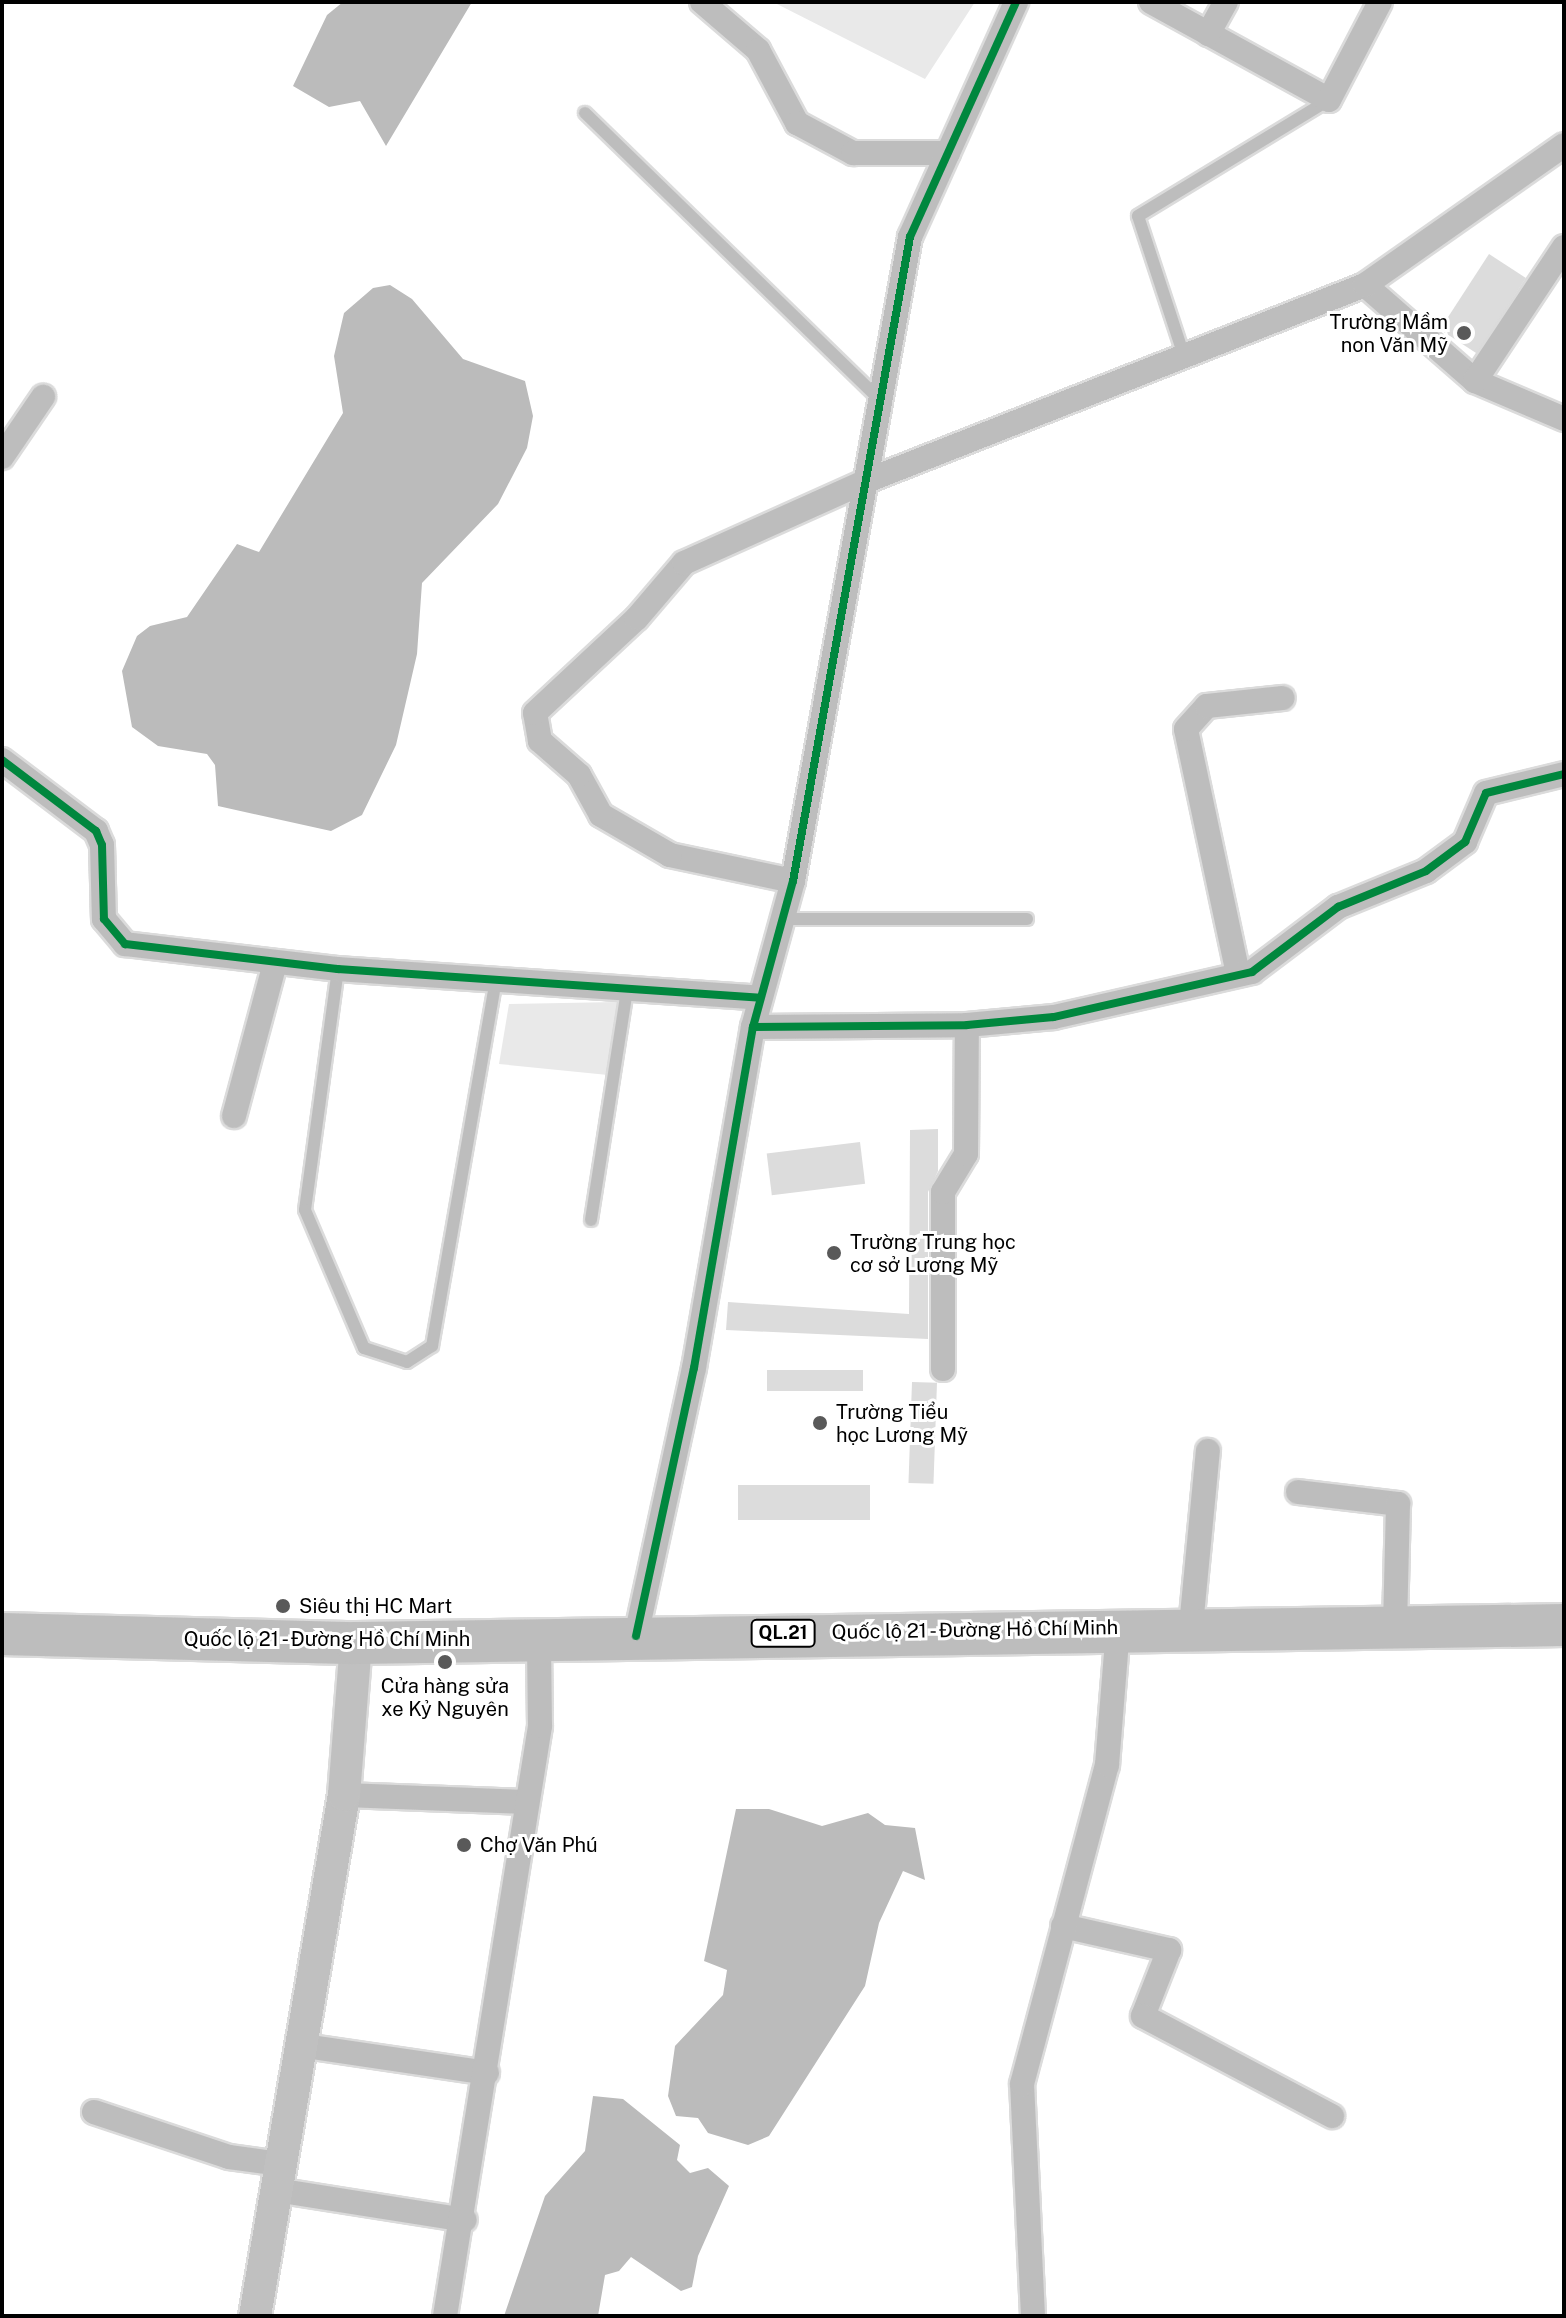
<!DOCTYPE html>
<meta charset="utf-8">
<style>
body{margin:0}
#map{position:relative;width:1566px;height:2318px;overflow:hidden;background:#fff;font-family:"Public Sans",sans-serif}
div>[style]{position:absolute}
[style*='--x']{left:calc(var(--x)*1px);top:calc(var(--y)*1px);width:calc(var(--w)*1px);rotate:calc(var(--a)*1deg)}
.green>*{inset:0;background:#e9e9e9}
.water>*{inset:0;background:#bbb}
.building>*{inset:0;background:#dcdcdc;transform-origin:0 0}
.roads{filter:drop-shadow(2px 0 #dbdbdb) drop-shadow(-2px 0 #dbdbdb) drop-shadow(0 2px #dbdbdb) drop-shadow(0 -2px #dbdbdb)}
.lane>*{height:12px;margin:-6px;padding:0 6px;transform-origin:6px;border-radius:6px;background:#bdbdbd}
.street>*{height:24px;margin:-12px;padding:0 12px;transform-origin:12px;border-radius:12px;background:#bdbdbd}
.secondary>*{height:32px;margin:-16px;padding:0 16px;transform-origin:16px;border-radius:16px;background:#c0c0c0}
.highway>*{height:42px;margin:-21px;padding:0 21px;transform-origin:21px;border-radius:21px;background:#bdbdbd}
.cycleway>*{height:8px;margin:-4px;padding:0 4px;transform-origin:4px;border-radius:4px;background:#00873e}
.dots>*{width:22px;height:22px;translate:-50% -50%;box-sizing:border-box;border:4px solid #fff;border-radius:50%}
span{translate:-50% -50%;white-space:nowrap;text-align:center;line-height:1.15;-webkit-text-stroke:6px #fff;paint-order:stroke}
.shield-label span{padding:2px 6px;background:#fff;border:2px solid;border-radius:6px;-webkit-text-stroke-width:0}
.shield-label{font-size:18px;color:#000;font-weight:700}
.poi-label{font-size:20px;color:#000}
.right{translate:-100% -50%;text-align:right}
.left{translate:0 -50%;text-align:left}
.street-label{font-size:20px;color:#000}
.frame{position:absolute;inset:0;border:4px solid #000;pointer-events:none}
</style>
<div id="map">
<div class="green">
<div style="clip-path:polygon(773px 2px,975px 2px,925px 79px)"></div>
<div style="clip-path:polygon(617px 1002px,608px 1075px,499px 1064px,509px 1004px)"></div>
</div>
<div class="water">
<div style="clip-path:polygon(343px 2px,472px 2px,386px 146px,360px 101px,329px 107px,293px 86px,327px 15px)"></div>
<div style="clip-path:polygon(390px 285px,412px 299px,463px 359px,525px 381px,533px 416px,527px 448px,498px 504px,422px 583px,417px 654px,396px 745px,362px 815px,331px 831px,218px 806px,215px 765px,207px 754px,158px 746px,132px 727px,122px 671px,137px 636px,150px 626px,187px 617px,237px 544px,259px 552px,343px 413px,334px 356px,344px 313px,373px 288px)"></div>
<div style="clip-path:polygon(736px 1809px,769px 1809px,822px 1826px,868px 1813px,885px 1825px,915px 1828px,925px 1880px,903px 1871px,879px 1923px,865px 1986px,769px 2136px,748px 2145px,708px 2133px,698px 2118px,676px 2116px,668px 2096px,675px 2046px,723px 1995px,727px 1970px,704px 1961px)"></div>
<div style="clip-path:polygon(593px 2096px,623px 2099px,680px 2145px,677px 2160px,690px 2173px,708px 2168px,729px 2186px,698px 2256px,692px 2287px,681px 2291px,631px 2257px,619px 2271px,605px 2275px,598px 2316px,504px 2316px,545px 2196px,585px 2151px)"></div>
</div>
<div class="building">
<div style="left:1489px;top:254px;width:44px;height:90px;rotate:33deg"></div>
<div style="clip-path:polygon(938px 1129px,938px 1171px,928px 1192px,928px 1339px,726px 1330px,728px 1302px,909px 1314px,910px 1130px)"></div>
<div style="left:860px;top:1142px;width:42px;height:94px;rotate:83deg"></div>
<div style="left:767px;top:1370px;width:96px;height:21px"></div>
<div style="left:912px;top:1382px;width:25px;height:101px;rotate:2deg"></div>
<div style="left:738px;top:1485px;width:132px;height:35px"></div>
</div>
<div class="roads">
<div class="lane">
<div style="--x:585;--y:113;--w:412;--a:44.2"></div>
<div style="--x:1184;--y:356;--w:147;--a:-108.2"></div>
<div style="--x:1138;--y:216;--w:223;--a:-31.3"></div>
<div style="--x:780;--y:919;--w:247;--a:0"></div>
<div style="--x:338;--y:969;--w:243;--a:97.8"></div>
<div style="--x:305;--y:1210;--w:150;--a:66.9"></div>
<div style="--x:364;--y:1348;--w:45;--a:18"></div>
<div style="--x:407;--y:1362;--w:30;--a:-33"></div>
<div style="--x:432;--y:1346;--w:373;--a:-80.1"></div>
<div style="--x:591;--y:1220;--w:232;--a:-81.1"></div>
</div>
<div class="street">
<div style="--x:702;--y:2;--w:74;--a:40.6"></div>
<div style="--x:758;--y:50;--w:83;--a:61.9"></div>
<div style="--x:797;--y:123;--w:64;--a:28.2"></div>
<div style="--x:853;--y:153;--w:95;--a:0"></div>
<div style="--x:1151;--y:2;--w:203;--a:28.8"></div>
<div style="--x:1329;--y:100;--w:110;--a:-62.5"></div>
<div style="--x:1208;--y:34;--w:37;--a:-61"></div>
<div style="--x:1365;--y:285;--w:146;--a:41.1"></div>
<div style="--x:1475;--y:381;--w:97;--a:23.1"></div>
<div style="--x:1475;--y:381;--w:161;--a:-56.4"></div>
<div style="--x:2;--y:457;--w:73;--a:-55.7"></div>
<div style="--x:2;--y:760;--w:118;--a:37.1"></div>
<div style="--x:96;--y:831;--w:15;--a:67"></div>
<div style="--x:102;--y:845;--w:74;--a:88.5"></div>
<div style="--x:104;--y:919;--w:33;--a:50"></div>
<div style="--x:125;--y:944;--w:214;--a:6.7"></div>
<div style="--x:338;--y:969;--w:423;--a:3.9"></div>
<div style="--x:793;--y:881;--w:126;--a:-168.1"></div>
<div style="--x:670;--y:855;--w:80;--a:-149.9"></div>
<div style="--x:601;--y:815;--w:46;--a:-118.8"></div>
<div style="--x:579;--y:775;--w:52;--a:-138.9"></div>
<div style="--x:540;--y:741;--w:28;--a:-100"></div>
<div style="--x:535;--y:713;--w:139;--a:-43"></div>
<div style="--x:637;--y:618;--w:72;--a:-49.5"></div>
<div style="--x:684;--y:563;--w:203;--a:-24.2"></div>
<div style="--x:869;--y:480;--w:533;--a:-21.46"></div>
<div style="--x:1365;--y:285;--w:243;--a:-35.1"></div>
<div style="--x:1238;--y:974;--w:250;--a:-102"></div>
<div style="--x:1186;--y:729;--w:31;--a:-48"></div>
<div style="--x:1207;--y:706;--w:76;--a:-6"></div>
<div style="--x:753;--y:1027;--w:214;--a:-0.5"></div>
<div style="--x:967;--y:1025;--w:87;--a:-5.3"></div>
<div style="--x:1054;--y:1017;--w:203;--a:-12.8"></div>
<div style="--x:1252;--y:972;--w:108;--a:-37.1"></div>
<div style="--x:1338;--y:907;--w:95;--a:-22.2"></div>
<div style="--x:1426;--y:871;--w:49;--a:-36.6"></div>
<div style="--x:1465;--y:842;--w:53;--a:-66.8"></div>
<div style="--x:1486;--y:793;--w:80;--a:-13.7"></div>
<div style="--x:234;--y:1116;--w:158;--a:-75"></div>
<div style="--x:943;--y:1369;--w:177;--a:-90"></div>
<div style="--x:943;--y:1192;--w:44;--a:-58.8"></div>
<div style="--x:966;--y:1154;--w:129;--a:-89.6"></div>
<div style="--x:1298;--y:1492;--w:101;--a:6.8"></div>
<div style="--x:1398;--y:1504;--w:119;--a:91.4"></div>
<div style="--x:1191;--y:1626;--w:176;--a:-84.5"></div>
<div style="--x:636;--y:1636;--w:274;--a:-77.8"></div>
<div style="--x:694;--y:1368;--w:346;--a:-80.2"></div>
<div style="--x:753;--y:1027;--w:151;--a:-74.7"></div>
<div style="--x:793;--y:881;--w:655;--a:-79.7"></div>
<div style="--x:910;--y:237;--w:258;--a:-65.7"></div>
<div style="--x:344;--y:1795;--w:183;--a:2.2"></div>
<div style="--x:1063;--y:1926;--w:109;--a:12.8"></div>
<div style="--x:1169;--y:1950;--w:71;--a:111.5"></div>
<div style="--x:1143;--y:2016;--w:214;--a:27.9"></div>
<div style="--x:298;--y:2045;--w:191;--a:8.4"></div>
<div style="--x:94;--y:2112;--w:142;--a:18.4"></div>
<div style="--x:229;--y:2157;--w:51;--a:7.8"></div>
<div style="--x:276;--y:2190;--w:191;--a:9"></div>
<div style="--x:445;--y:2316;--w:598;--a:-80.85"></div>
<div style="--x:540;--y:1726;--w:88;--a:-90.7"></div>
<div style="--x:1033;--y:2316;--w:232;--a:-92.7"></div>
<div style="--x:1022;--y:2084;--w:330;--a:-75.1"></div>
<div style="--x:1107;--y:1765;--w:137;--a:-85.4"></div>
</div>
<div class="secondary">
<div style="--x:255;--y:2316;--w:529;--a:-80.31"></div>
<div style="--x:344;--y:1795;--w:152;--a:-85.5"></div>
</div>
<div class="highway">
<div style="--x:2;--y:1634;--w:354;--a:1.5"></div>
<div style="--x:356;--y:1643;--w:1208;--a:-0.85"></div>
</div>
</div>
<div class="cycleway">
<div style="--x:2;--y:760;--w:118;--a:37.1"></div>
<div style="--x:96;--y:831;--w:15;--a:67"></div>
<div style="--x:102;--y:845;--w:74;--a:88.5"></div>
<div style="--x:104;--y:919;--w:33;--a:50"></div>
<div style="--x:125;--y:944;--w:214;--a:6.7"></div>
<div style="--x:338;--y:969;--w:423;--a:3.9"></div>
<div style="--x:753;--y:1027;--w:214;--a:-0.5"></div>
<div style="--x:967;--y:1025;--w:87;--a:-5.3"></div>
<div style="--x:1054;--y:1017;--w:203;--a:-12.8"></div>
<div style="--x:1252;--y:972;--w:108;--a:-37.1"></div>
<div style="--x:1338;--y:907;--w:95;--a:-22.2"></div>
<div style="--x:1426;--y:871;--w:49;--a:-36.6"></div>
<div style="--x:1465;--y:842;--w:53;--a:-66.8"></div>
<div style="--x:1486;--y:793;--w:80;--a:-13.7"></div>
<div style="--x:636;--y:1636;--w:274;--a:-77.8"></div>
<div style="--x:694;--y:1368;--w:346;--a:-80.2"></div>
<div style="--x:753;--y:1027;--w:151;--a:-74.7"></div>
<div style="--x:793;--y:881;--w:655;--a:-79.7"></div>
<div style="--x:910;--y:237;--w:258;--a:-65.7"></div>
</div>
<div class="dots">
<div style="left:1464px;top:333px;background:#595959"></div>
<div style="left:834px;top:1253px;background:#595959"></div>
<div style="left:820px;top:1423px;background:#595959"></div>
<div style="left:283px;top:1606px;background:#595959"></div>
<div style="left:445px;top:1662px;background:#595959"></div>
<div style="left:464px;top:1845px;background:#595959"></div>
</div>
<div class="shield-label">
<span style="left:783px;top:1633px">QL.21</span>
</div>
<div class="poi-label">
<span class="right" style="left:1448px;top:334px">Trường Mầm<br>non Văn Mỹ</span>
<span class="left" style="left:850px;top:1254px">Trường Trung học<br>cơ sở Lương Mỹ</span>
<span class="left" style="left:836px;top:1424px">Trường Tiểu<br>học Lương Mỹ</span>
<span class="left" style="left:299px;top:1606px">Siêu thị HC Mart</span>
<span style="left:445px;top:1698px">Cửa hàng sửa<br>xe Kỷ Nguyên</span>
<span class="left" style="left:480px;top:1845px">Chợ Văn Phú</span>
</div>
<div class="street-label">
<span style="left:975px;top:1630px;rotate:-1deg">Quốc lộ 21 - Đường Hồ Chí Minh</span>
<span style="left:327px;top:1639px">Quốc lộ 21 - Đường Hồ Chí Minh</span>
</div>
<div class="frame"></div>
</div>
